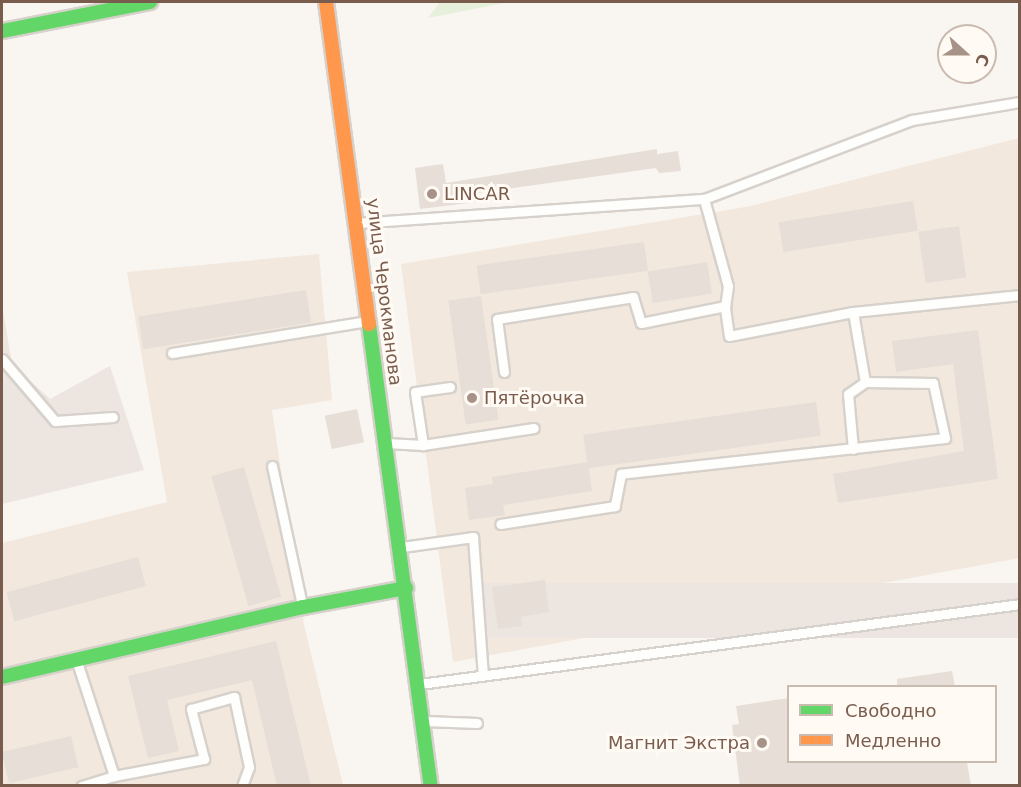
<!DOCTYPE html>
<meta charset="utf-8">
<style>
body{margin:0}
#map{position:relative;width:1021px;height:787px;overflow:hidden;background:#f9f5f0;font-family:"DejaVu Sans",sans-serif}
div>[style]{position:absolute}
[style*='--x']{left:calc(var(--x)*1px);top:calc(var(--y)*1px);width:calc(var(--w)*1px);rotate:calc(var(--a)*1deg)}
.residential>*{inset:0;background:#f2e8de}
.industrial>*{inset:0;background:#ede5e0;transform-origin:0 0}
.green>*{inset:0;background:#e7f0db}
.building>*{inset:0;background:#e6ded7;transform-origin:0 0}
.roads{filter:drop-shadow(2px 0 #d7d1cb) drop-shadow(-2px 0 #d7d1cb) drop-shadow(0 2px #d7d1cb) drop-shadow(0 -2px #d7d1cb)}
.lane>*{height:9px;margin:-4.5px;padding:0 4.5px;transform-origin:4.5px;border-radius:4.5px;background:#fefefd}
.fast>*{height:14px;margin:-7px;padding:0 7px;transform-origin:7px;border-radius:7px;background:#63d668}
.slow>*{height:14px;margin:-7px;padding:0 7px;transform-origin:7px;border-radius:7px;background:#ff974d}
.dots>*{width:16px;height:16px;translate:-50% -50%;box-sizing:border-box;border:3px solid #fffaf3;border-radius:50%}
span{translate:-50% -50%;white-space:nowrap;text-align:center;line-height:1.15;-webkit-text-stroke:6px #fffaf3;paint-order:stroke}
.poi-label{font-size:18px;color:#7a5c4d}
.left{translate:0 -50%;text-align:left}
.right{translate:-100% -50%;text-align:right}
.street-label{font-size:18px;color:#7a5c4d}
.frame{position:absolute;inset:0;border:3px solid #7a5c4d;pointer-events:none}
.legend{position:absolute;left:787px;top:685px;width:210px;height:78px;box-sizing:border-box;background:#fffaf3;border:2px solid #cabbb1;margin:0;padding:8px 10px;list-style:none;font-size:18px;color:#7a5c4d}
.legend li{display:flex;align-items:center;gap:12px;height:30px}
.legend b{width:30px;border:2px solid #cabbb1}
.north{position:absolute;left:937px;top:24px;width:60px;height:60px;box-sizing:border-box;background:#fffaf3;border:2px solid #cabbb1;border-radius:50%;rotate:111deg;font-size:16px;font-weight:700;line-height:24px;text-align:center;color:#7a5c4d}
.north::after{content:'';display:block;margin:auto;width:21px;height:27px;background:#a69286;clip-path:polygon(50% 0,100% 100%,50% 72%,0 100%)}
</style>
<div id="map">
<div class="residential">
<div style="clip-path:polygon(1019px 138px,1019px 558px,453px 662px,401px 264px,746px 207px)"></div>
<div style="clip-path:polygon(319px 254px,332px 400px,272px 410px,304px 625px,343px 785px,2px 785px,2px 543px,167px 502px,127px 272px)"></div>
</div>
<div class="industrial">
<div style="clip-path:polygon(2px 305px,12px 364px,50px 399px,110px 366px,144px 470px,2px 504px)"></div>
<div style="left:1019px;top:583px;width:55px;height:539px;rotate:90deg"></div>
</div>
<div class="green">
<div style="clip-path:polygon(440px 2px,510px 2px,428px 18px)"></div>
</div>
<div class="building">
<div style="clip-path:polygon(657px 149px,657px 154px,678px 151px,681px 171px,659px 173px,656px 168px,477px 193px,477px 202px,420px 209px,415px 168px,443px 164px,446px 183px)"></div>
<div style="left:913px;top:201px;width:30px;height:136px;rotate:81deg"></div>
<div style="left:959px;top:226px;width:52px;height:41px;rotate:82deg"></div>
<div style="left:644px;top:242px;width:29px;height:169px;rotate:82deg"></div>
<div style="left:707px;top:262px;width:32px;height:60px;rotate:81deg"></div>
<div style="left:306px;top:290px;width:33px;height:170px;rotate:81deg"></div>
<div style="left:481px;top:296px;width:125px;height:33px;rotate:82deg"></div>
<div style="clip-path:polygon(978px 330px,998px 479px,838px 503px,833px 474px,964px 451px,953px 364px,896px 372px,892px 341px)"></div>
<div style="left:816px;top:402px;width:34px;height:235px;rotate:82deg"></div>
<div style="left:357px;top:409px;width:34px;height:33px;rotate:78deg"></div>
<div style="clip-path:polygon(588px 462px,592px 491px,503px 505px,505px 515px,469px 520px,465px 488px,493px 484px,492px 477px)"></div>
<div style="left:244px;top:467px;width:135px;height:34px;rotate:74deg"></div>
<div style="left:138px;top:557px;width:30px;height:136px;rotate:75deg"></div>
<div style="clip-path:polygon(545px 580px,549px 612px,521px 617px,522px 626px,498px 629px,492px 587px)"></div>
<div style="clip-path:polygon(276px 641px,311px 786px,277px 786px,252px 680px,167px 700px,179px 751px,148px 758px,128px 676px)"></div>
<div style="clip-path:polygon(952px 671px,955px 687px,897px 687px,897px 679px)"></div>
<div style="clip-path:polygon(789px 698px,789px 762px,967px 762px,971px 786px,740px 786px,732px 725px,739px 724px,736px 706px)"></div>
<div style="left:71px;top:736px;width:32px;height:71px;rotate:77deg"></div>
</div>
<div class="roads">
<div class="lane">
<div style="--x:704;--y:199;--w:222;--a:-20.8"></div>
<div style="--x:912;--y:120;--w:109;--a:-9.5"></div>
<div style="--x:357;--y:223;--w:348;--a:-4"></div>
<div style="--x:704;--y:199;--w:90;--a:74.6"></div>
<div style="--x:728;--y:286;--w:22;--a:98"></div>
<div style="--x:725;--y:308;--w:28;--a:82"></div>
<div style="--x:729;--y:336;--w:126;--a:-11"></div>
<div style="--x:853;--y:312;--w:71;--a:80.3"></div>
<div style="--x:865;--y:382;--w:68;--a:0.8"></div>
<div style="--x:933;--y:383;--w:56;--a:77.7"></div>
<div style="--x:945;--y:438;--w:326;--a:173.7"></div>
<div style="--x:621;--y:474;--w:33;--a:101"></div>
<div style="--x:615;--y:506;--w:116;--a:171.1"></div>
<div style="--x:853;--y:312;--w:168;--a:-5.8"></div>
<div style="--x:172;--y:353;--w:198;--a:-9.3"></div>
<div style="--x:2;--y:359;--w:82;--a:49.5"></div>
<div style="--x:55;--y:421;--w:58;--a:-3.9"></div>
<div style="--x:504;--y:372;--w:53;--a:-97.5"></div>
<div style="--x:497;--y:319;--w:138;--a:-9.2"></div>
<div style="--x:633;--y:297;--w:27;--a:73"></div>
<div style="--x:641;--y:323;--w:86;--a:-11.4"></div>
<div style="--x:450;--y:387;--w:35;--a:172"></div>
<div style="--x:415;--y:392;--w:54;--a:81.4"></div>
<div style="--x:423;--y:445;--w:112;--a:-8.7"></div>
<div style="--x:386;--y:443;--w:37;--a:3"></div>
<div style="--x:853;--y:449;--w:55;--a:-95.2"></div>
<div style="--x:848;--y:394;--w:21;--a:-35"></div>
<div style="--x:272;--y:466;--w:142;--a:77.8"></div>
<div style="--x:402;--y:547;--w:72;--a:-8"></div>
<div style="--x:473;--y:537;--w:138;--a:85.9"></div>
<div style="--x:77;--y:662;--w:120;--a:72"></div>
<div style="--x:114;--y:776;--w:34;--a:163"></div>
<div style="--x:420;--y:684;--w:605;--a:-7.59"></div>
<div style="--x:425;--y:721;--w:52;--a:2.2"></div>
<div style="--x:114;--y:776;--w:92;--a:-10.7"></div>
<div style="--x:204;--y:759;--w:52;--a:-104.6"></div>
<div style="--x:191;--y:709;--w:45;--a:-15.6"></div>
<div style="--x:234;--y:697;--w:72;--a:77.9"></div>
<div style="--x:249;--y:767;--w:20;--a:110"></div>
</div>
<div class="fast">
<div style="--x:2;--y:31;--w:151;--a:-11.1"></div>
<div style="--x:369;--y:324;--w:466;--a:82.4"></div>
<div style="--x:2;--y:677;--w:309;--a:-13.1"></div>
<div style="--x:303;--y:607;--w:105;--a:-10.5"></div>
</div>
<div class="slow">
<div style="--x:326;--y:2;--w:325;--a:82.4"></div>
</div>
</div>
<div class="dots">
<div style="left:432px;top:194px;background:#a69286"></div>
<div style="left:472px;top:398px;background:#a69286"></div>
<div style="left:762px;top:743px;background:#a69286"></div>
</div>
<div class="poi-label">
<span class="left" style="left:444px;top:194px">LINCAR</span>
<span class="left" style="left:484px;top:398px">Пятёрочка</span>
<span class="right" style="left:750px;top:743px">Магнит Экстра</span>
</div>
<div class="street-label">
<span style="left:384px;top:292px;rotate:83deg">улица Черокманова</span>
</div>
<div class="frame"></div>
<ul class="legend">
<li><b style="height:8px;background:#63d668"></b>Свободно</li>
<li><b style="height:8px;background:#ff974d"></b>Медленно</li>
</ul>
<div class="north">С</div>
</div>
